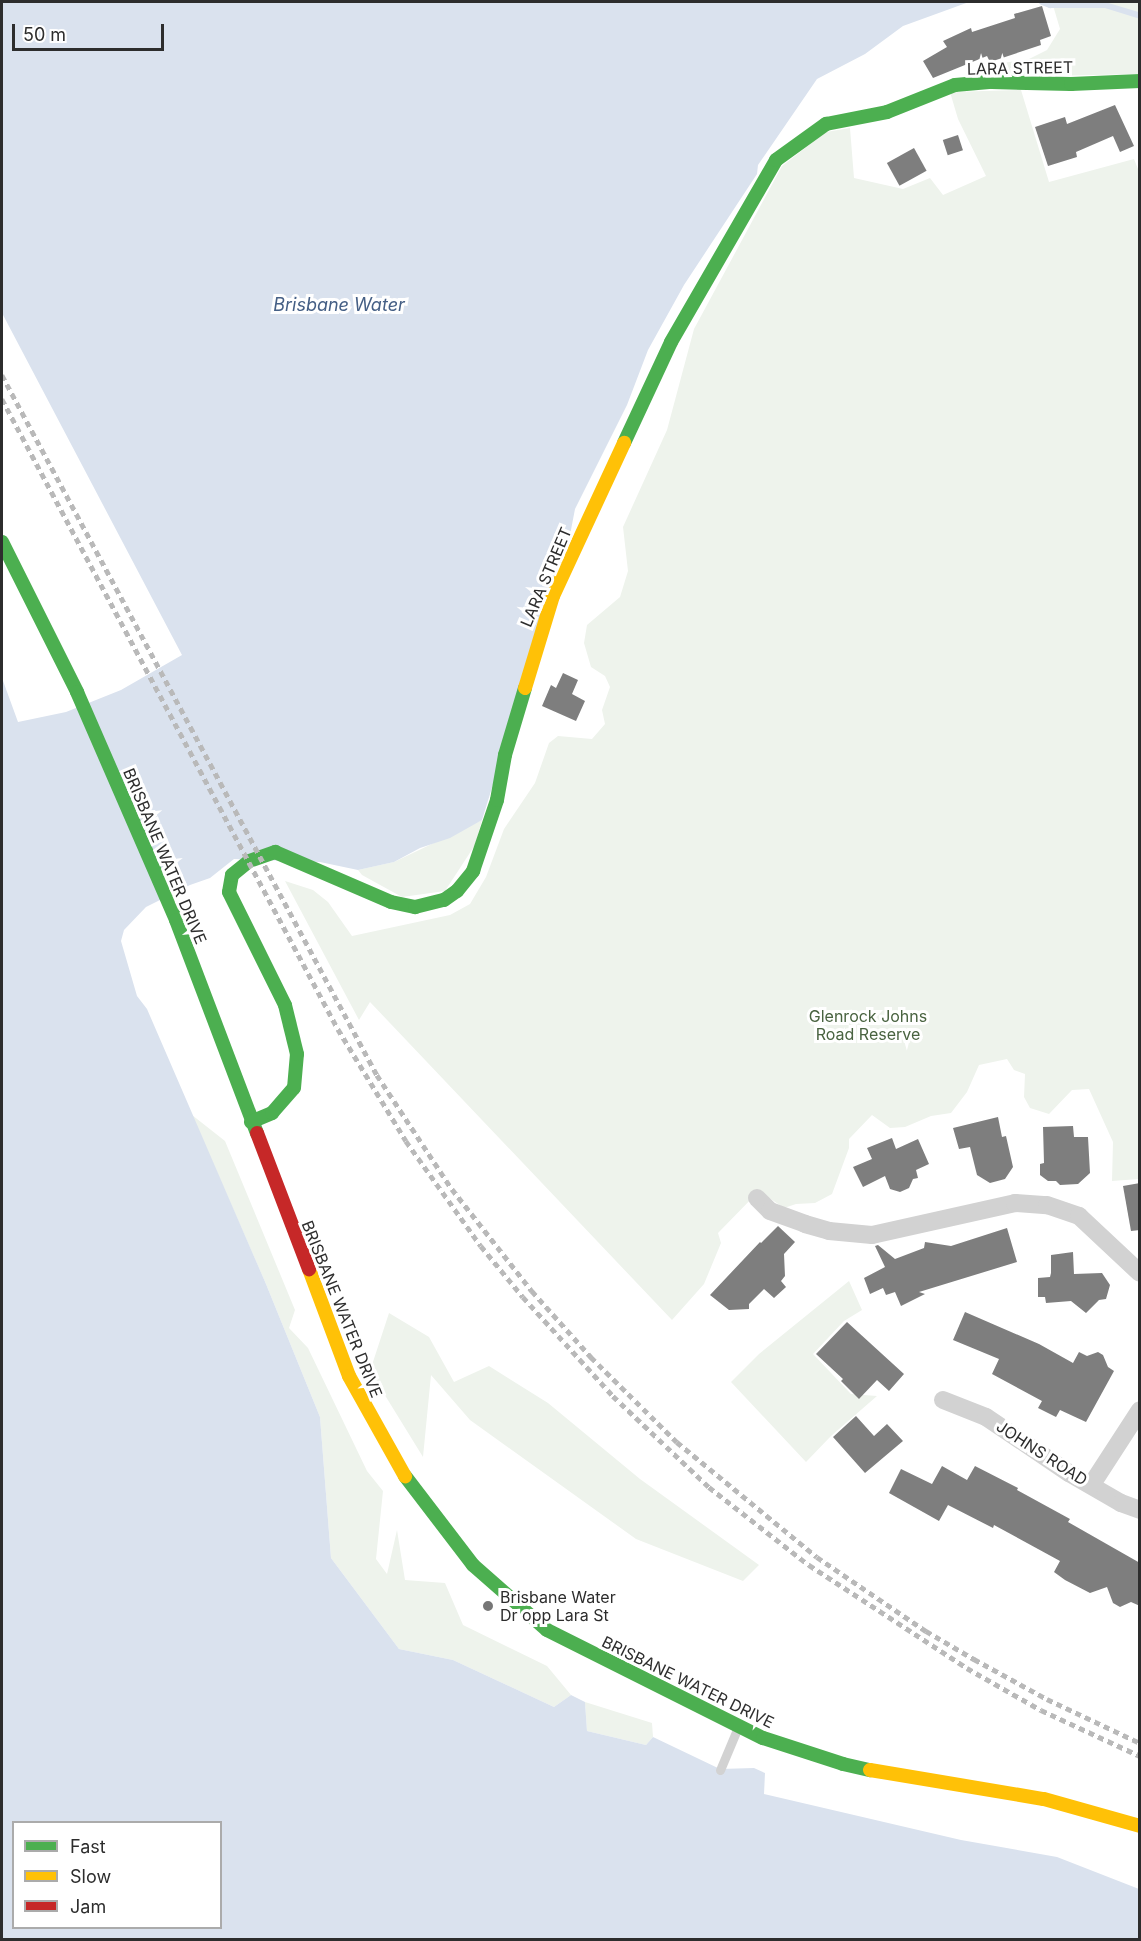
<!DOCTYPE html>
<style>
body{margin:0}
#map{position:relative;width:1141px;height:1941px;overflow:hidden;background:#fff;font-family:Inter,sans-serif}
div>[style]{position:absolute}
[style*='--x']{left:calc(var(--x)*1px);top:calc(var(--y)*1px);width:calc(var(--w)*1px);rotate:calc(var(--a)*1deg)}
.green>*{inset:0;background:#eef3ec}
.water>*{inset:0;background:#dae2ee}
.stream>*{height:6px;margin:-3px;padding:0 3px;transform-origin:3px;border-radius:3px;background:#dae2ee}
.building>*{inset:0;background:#7e7e7e;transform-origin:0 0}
.lane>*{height:9px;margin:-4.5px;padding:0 4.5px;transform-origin:4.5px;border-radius:4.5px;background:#d2d2d2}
.street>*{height:18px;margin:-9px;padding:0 9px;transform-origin:9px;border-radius:9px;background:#d2d2d2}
.fast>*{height:14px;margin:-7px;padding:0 7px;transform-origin:7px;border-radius:7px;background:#4caf50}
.slow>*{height:14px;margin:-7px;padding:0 7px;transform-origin:7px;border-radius:7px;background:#ffc107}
.jam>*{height:14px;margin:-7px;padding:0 7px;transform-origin:7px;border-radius:7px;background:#c62828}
.rail>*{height:4.5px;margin-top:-2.25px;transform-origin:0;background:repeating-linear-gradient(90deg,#b9b9b9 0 6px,transparent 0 10.5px)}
.dots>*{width:16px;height:16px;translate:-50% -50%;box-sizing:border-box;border:3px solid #fff;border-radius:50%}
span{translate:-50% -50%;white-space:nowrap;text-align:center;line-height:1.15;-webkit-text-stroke:6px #fff;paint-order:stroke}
.street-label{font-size:16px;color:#2d2d2d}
.park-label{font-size:16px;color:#496340}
.poi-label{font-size:16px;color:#2d2d2d}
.left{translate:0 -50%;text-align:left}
.water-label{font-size:18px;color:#455f85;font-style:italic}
.frame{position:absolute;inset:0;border:3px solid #2d2d2d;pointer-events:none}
.legend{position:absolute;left:12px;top:1821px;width:210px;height:108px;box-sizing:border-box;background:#fff;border:2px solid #ababab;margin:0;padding:8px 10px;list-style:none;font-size:18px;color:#2d2d2d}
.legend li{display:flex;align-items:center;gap:12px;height:30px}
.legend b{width:30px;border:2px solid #ababab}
.scale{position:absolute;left:12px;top:24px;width:152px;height:27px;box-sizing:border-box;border:3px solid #2d2d2d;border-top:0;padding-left:8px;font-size:18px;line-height:21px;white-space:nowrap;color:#2d2d2d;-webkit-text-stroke:4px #fff;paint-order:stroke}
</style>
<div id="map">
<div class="green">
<div style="clip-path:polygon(1052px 2px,1139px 2px,1139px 74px,1004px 77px,1002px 63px,1029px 59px,1047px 50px,1060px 29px)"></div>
<div style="clip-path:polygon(1021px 90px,1049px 182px,1134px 159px,1140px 174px,1139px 1179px,1112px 1181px,1113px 1142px,1089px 1089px,1072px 1090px,1049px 1114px,1030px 1108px,1024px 1097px,1025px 1074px,1014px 1070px,1007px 1059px,979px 1065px,967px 1092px,951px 1113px,931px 1116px,905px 1127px,890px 1128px,872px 1115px,849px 1139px,849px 1148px,832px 1194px,815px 1203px,796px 1204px,784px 1208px,759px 1191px,718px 1233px,721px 1243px,704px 1284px,672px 1320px,370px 1002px,359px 1020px,285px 881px,313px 890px,328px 902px,352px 936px,450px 915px,470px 904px,486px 877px,504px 829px,535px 783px,549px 743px,558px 736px,592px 739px,605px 724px,602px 710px,610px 687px,605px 676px,591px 667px,584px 643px,587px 625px,620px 597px,628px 571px,623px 527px,667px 430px,694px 329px,782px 166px,826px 132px,850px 128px,854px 178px,903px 189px,930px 178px,943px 195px,986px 176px,958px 119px,950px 92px)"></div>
<div style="clip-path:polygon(482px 820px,475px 845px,445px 891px,402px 897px,362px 875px,358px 870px,394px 862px)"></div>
<div style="clip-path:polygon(192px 1115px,225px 1141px,295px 1310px,289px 1328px,308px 1348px,367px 1471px,383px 1491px,376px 1559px,387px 1574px,397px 1530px,405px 1580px,445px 1583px,463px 1625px,547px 1666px,571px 1695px,554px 1707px,453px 1660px,399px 1649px,331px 1558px,320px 1417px,266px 1284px)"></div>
<div style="clip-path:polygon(849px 1281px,862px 1310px,844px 1321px,813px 1354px,851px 1394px,877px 1396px,831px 1436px,806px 1462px,731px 1382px,759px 1354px)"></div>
<div style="clip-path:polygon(389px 1313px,429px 1337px,454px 1382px,489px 1366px,548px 1403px,640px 1479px,759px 1565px,743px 1581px,636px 1539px,470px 1420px,431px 1375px,423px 1457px,370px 1371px)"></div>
<div style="clip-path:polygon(585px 1702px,652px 1723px,653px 1737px,646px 1745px,587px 1731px)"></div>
</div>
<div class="water">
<div style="clip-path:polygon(evenodd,2px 2px,969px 2px,903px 26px,865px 54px,817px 79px,758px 165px,757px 174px,684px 285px,648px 350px,627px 405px,575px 509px,570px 535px,482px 820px,450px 838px,420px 848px,394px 862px,358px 870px,320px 862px,234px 859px,210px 878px,190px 885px,146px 907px,124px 930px,121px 941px,137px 996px,147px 1009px,266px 1284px,320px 1417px,331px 1558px,399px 1649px,453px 1660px,554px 1707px,571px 1695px,585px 1702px,587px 1731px,646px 1745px,653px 1737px,720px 1769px,754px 1768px,765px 1773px,764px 1794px,961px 1840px,1057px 1857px,1139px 1889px,1139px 1939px,2px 1939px,2px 678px,18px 722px,66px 712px,121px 690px,182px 655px,2px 313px,2px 2px,14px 1822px,220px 1822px,220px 1928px,14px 1928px,14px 1822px)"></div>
</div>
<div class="stream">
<div style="--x:1042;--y:2;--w:9;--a:21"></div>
<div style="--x:1050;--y:5;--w:55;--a:0"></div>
<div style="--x:1105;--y:5;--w:37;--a:17"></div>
</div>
<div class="building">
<div style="clip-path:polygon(1042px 6px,1051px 36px,1040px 40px,1041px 45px,990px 62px,987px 56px,933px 78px,923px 61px,947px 47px,943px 41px,971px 28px,972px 32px,1015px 18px,1014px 14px)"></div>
<div style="clip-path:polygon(1115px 105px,1134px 146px,1120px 152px,1113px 136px,1076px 152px,1077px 157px,1048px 166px,1035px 127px,1065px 117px,1067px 124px)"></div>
<div style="left:958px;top:135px;width:16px;height:16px;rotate:72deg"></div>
<div style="left:914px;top:148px;width:26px;height:31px;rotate:61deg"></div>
<div style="clip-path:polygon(563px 673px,578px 680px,572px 694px,585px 701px,576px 721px,542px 706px,551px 685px,556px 688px)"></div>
<div style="clip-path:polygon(998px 1117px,1002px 1137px,1006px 1136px,1013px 1167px,1005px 1179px,990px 1183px,977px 1175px,970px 1147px,959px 1149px,953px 1128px)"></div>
<div style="clip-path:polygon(1073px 1126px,1074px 1137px,1088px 1137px,1090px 1173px,1078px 1184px,1060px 1185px,1056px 1181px,1048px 1181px,1040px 1175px,1040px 1164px,1044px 1163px,1043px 1127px)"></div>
<div style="clip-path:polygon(892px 1138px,896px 1149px,918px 1139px,929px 1164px,916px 1170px,918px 1178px,913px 1179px,909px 1188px,900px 1192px,890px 1189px,885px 1176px,863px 1187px,853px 1167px,872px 1159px,867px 1148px)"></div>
<div style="clip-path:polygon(1140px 1183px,1140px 1230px,1131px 1231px,1123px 1186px)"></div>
<div style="clip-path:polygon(778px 1226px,795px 1242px,784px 1254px,785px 1276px,781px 1281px,786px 1287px,774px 1298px,764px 1289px,749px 1304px,749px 1309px,729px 1310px,710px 1295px,760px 1242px,761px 1243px)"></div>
<div style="clip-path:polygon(1007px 1228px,1017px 1262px,919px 1292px,925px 1294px,901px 1306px,895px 1292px,886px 1295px,883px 1288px,870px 1294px,864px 1278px,885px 1267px,875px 1246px,878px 1245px,895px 1259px,924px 1248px,925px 1242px,951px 1246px)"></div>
<div style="clip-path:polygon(1073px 1252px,1074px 1274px,1102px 1273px,1110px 1285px,1106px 1299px,1099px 1300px,1086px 1313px,1071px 1301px,1046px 1303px,1045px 1297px,1038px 1297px,1038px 1278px,1050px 1277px,1051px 1273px,1051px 1255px)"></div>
<div style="clip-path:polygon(965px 1312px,1039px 1344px,1073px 1363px,1079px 1352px,1087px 1356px,1098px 1352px,1103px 1355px,1108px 1367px,1114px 1371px,1086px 1422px,1060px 1410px,1056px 1417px,1038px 1408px,1042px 1401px,992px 1374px,999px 1359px,953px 1340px)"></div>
<div style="clip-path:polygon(847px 1322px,904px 1374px,889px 1391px,877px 1380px,859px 1399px,841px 1381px,843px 1379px,816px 1354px)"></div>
<div style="clip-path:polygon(856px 1416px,874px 1436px,887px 1424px,903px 1441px,865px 1473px,833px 1437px)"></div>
<div style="clip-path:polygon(942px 1466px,967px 1480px,975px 1466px,1018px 1488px,1017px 1490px,1070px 1519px,1068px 1522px,1140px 1563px,1140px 1606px,1131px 1602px,1120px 1607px,1113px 1603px,1107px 1587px,1090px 1593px,1065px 1580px,1054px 1572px,1060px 1561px,994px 1525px,993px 1528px,948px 1505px,939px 1521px,889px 1493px,901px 1469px,932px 1484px)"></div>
</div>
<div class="lane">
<div style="--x:720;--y:1770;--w:47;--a:-67.3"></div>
</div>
<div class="street">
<div style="--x:757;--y:1198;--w:18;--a:45"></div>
<div style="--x:770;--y:1211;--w:37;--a:20"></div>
<div style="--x:805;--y:1224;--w:25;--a:16"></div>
<div style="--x:829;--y:1231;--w:43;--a:5.3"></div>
<div style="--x:872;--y:1235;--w:147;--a:-12.6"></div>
<div style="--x:1015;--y:1203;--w:32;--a:4"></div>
<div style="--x:1047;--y:1205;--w:34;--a:19"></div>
<div style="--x:1079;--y:1216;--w:83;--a:43.1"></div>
<div style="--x:943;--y:1400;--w:46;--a:21.6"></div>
<div style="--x:986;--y:1417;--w:100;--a:34"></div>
<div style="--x:1069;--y:1473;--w:60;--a:30"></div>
<div style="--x:1121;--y:1503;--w:20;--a:20"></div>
<div style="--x:1092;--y:1484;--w:88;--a:-57"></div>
</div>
<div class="fast">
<div style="--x:624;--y:443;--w:111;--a:-65"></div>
<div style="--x:671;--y:342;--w:210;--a:-60"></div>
<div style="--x:776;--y:160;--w:62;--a:-35.8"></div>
<div style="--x:826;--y:124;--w:62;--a:-11.1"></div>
<div style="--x:887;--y:112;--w:73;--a:-21.7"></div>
<div style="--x:955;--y:85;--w:37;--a:-5"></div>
<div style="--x:992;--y:82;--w:79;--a:1.5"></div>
<div style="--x:1071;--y:84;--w:69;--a:-2.5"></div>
<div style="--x:2;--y:542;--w:168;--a:63.4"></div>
<div style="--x:77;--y:692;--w:249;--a:66.5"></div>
<div style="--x:176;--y:920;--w:228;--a:69.2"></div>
<div style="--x:251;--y:1122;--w:23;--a:-23"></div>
<div style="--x:272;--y:1113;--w:33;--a:-49"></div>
<div style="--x:294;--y:1088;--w:34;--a:-85"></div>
<div style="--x:297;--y:1054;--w:50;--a:-103.8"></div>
<div style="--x:285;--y:1005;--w:126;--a:-116.4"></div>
<div style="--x:229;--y:892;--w:17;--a:-80"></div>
<div style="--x:232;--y:875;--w:22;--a:-39"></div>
<div style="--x:249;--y:861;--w:28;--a:-19"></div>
<div style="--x:275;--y:852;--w:126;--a:23.3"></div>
<div style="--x:391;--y:902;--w:25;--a:12"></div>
<div style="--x:415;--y:907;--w:30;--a:-14"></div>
<div style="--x:444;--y:900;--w:16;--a:-35"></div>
<div style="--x:457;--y:891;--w:26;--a:-51"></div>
<div style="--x:473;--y:871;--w:75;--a:-71.3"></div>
<div style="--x:497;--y:800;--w:46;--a:-79.9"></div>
<div style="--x:505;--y:755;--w:70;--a:-73.4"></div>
<div style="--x:405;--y:1476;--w:112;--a:52.6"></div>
<div style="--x:473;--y:1565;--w:98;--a:41.3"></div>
<div style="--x:547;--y:1630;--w:241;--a:26.6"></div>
<div style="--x:763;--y:1738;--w:84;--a:18"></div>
<div style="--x:843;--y:1764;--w:28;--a:13"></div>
</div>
<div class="slow">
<div style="--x:525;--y:688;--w:96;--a:-73.1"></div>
<div style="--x:553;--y:596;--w:169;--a:-65.1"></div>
<div style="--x:309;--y:1269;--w:114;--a:69.5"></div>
<div style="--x:349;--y:1376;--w:115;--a:60.8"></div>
<div style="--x:870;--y:1770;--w:176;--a:9.5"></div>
<div style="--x:1044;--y:1799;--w:100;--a:15.7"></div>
</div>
<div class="jam">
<div style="--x:257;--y:1133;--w:146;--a:69.1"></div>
</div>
<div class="rail">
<div style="--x:2;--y:375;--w:794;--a:61.82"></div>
<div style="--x:377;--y:1075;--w:136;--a:56.7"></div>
<div style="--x:452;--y:1189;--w:130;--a:51.9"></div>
<div style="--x:532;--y:1291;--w:89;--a:48.2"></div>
<div style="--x:591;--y:1357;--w:121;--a:44.7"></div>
<div style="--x:677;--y:1442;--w:181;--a:39.4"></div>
<div style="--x:817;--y:1557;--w:132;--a:34.2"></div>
<div style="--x:926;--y:1631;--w:56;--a:30.3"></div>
<div style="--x:974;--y:1659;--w:83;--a:28.7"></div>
<div style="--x:1047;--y:1699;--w:103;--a:25.3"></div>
<div style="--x:2;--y:399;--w:714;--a:61.93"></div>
<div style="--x:338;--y:1029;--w:131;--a:58.7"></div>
<div style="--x:406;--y:1141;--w:129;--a:54.5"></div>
<div style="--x:481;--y:1246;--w:66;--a:50.5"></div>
<div style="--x:523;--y:1297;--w:134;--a:47.7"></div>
<div style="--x:613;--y:1396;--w:132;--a:43.5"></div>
<div style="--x:709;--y:1487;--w:127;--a:38"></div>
<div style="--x:809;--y:1565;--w:189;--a:33.1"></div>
<div style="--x:967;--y:1668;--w:85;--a:29.6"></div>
<div style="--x:1041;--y:1710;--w:109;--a:24.9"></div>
</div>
<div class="dots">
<div style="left:488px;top:1606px;background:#767676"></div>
</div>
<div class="street-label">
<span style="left:1020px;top:68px;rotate:-1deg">LARA STREET</span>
<span style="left:546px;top:577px;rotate:-67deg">LARA STREET</span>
<span style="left:165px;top:856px;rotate:67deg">BRISBANE WATER DRIVE</span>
<span style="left:342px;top:1309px;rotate:68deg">BRISBANE WATER DRIVE</span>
<span style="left:1042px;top:1453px;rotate:33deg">JOHNS ROAD</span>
<span style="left:688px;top:1682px;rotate:26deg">BRISBANE WATER DRIVE</span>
</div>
<div class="park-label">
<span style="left:868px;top:1025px">Glenrock Johns<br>Road Reserve</span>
</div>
<div class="poi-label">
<span class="left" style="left:500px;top:1606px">Brisbane Water<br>Dr opp Lara St</span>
</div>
<div class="water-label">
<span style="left:339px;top:305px">Brisbane Water</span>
</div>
<div class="frame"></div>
<ul class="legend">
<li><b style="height:8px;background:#4caf50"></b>Fast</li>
<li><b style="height:8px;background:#ffc107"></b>Slow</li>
<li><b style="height:8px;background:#c62828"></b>Jam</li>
</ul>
<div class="scale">50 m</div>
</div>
